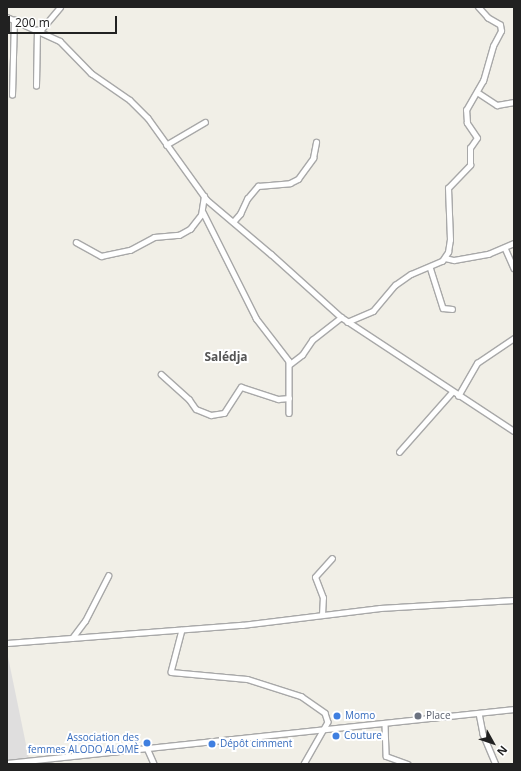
<!DOCTYPE html>
<meta charset="utf-8">
<style>
body{margin:0}
#map{position:relative;width:521px;height:771px;overflow:hidden;background:#f1efe7;font-family:"Open Sans",sans-serif}
div>[style]{position:absolute}
[style*='--x']{left:calc(var(--x)*1px);top:calc(var(--y)*1px);width:calc(var(--w)*1px);rotate:calc(var(--a)*1deg)}
.residential>*{inset:0;background:#dfdede}
.roads{filter:drop-shadow(1px 0 #a8a8a8) drop-shadow(-1px 0 #a8a8a8) drop-shadow(0 1px #a8a8a8) drop-shadow(0 -1px #a8a8a8)}
.minor>*{height:4.5px;margin:-2.25px;padding:0 2.25px;transform-origin:2.25px;border-radius:2.25px;background:#fff}
.dots>*{width:11px;height:11px;translate:-50% -50%;box-sizing:border-box;border:2px solid #fff;border-radius:50%}
span{translate:-50% -50%;white-space:nowrap;text-align:center;line-height:1.15;-webkit-text-stroke:4px #fff;paint-order:stroke}
.shop-label{font-size:10px;color:#366cbe}
.left{translate:0 -50%;text-align:left}
.right{translate:-100% -50%;text-align:right}
.worship-label{font-size:10px;color:#5b616d}
.quarter-label{font-size:12px;color:#545454;font-weight:700}
.frame{position:absolute;inset:0;border:8px solid #212121;pointer-events:none}
.north{position:absolute;left:473px;top:723px;width:40px;height:40px;-webkit-text-stroke:3px #fff;paint-order:stroke;rotate:130deg;font-size:11px;font-weight:700;line-height:16px;text-align:center;color:#212121}
.north::after{content:'';display:block;margin:auto;width:14px;height:18px;background:#212121;clip-path:polygon(50% 0,100% 100%,50% 72%,0 100%)}
.scale{position:absolute;left:8px;top:16px;width:109px;height:18px;box-sizing:border-box;border:2px solid #212121;border-top:0;padding-left:5px;font-size:12px;line-height:14px;white-space:nowrap;color:#212121;-webkit-text-stroke:3px #fff;paint-order:stroke}
</style>
<div id="map">
<div class="residential">
<div style="clip-path:polygon(7px 652px,30px 764px,7px 764px)"></div>
</div>
<div class="roads">
<div class="minor">
<div style="--x:7;--y:17;--w:58;--a:24.4"></div>
<div style="--x:60;--y:41;--w:45;--a:45.9"></div>
<div style="--x:91;--y:73;--w:47;--a:34.7"></div>
<div style="--x:130;--y:100;--w:25;--a:45"></div>
<div style="--x:148;--y:118;--w:101;--a:54.3"></div>
<div style="--x:207;--y:200;--w:84;--a:40.2"></div>
<div style="--x:271;--y:254;--w:94;--a:42"></div>
<div style="--x:341;--y:317;--w:207;--a:33.4"></div>
<div style="--x:40;--y:31;--w:31;--a:-50"></div>
<div style="--x:36;--y:86;--w:56;--a:-89"></div>
<div style="--x:477;--y:92;--w:24;--a:33"></div>
<div style="--x:497;--y:105;--w:17;--a:-10"></div>
<div style="--x:12;--y:95;--w:75;--a:-88.5"></div>
<div style="--x:166;--y:145;--w:45;--a:-30.5"></div>
<div style="--x:203;--y:212;--w:119;--a:63.4"></div>
<div style="--x:256;--y:318;--w:54;--a:52.5"></div>
<div style="--x:289;--y:361;--w:52;--a:90"></div>
<div style="--x:233;--y:222;--w:11;--a:-49"></div>
<div style="--x:240;--y:214;--w:17;--a:-65"></div>
<div style="--x:247;--y:199;--w:17;--a:-50"></div>
<div style="--x:258;--y:186;--w:32;--a:-5"></div>
<div style="--x:290;--y:183;--w:9;--a:-27"></div>
<div style="--x:298;--y:179;--w:26;--a:-54"></div>
<div style="--x:313;--y:158;--w:16;--a:-79"></div>
<div style="--x:76;--y:242;--w:29;--a:29"></div>
<div style="--x:101;--y:256;--w:30;--a:-12"></div>
<div style="--x:130;--y:250;--w:27;--a:-28"></div>
<div style="--x:154;--y:237;--w:25;--a:-5"></div>
<div style="--x:179;--y:235;--w:13;--a:-29"></div>
<div style="--x:190;--y:229;--w:18;--a:-52"></div>
<div style="--x:201;--y:215;--w:19;--a:-81"></div>
<div style="--x:505;--y:248;--w:22;--a:66"></div>
<div style="--x:445;--y:258;--w:9;--a:13"></div>
<div style="--x:454;--y:260;--w:35;--a:-10"></div>
<div style="--x:488;--y:254;--w:28;--a:-23"></div>
<div style="--x:430;--y:267;--w:43;--a:72.4"></div>
<div style="--x:443;--y:308;--w:9;--a:6"></div>
<div style="--x:347;--y:322;--w:28;--a:-23"></div>
<div style="--x:373;--y:311;--w:34;--a:-50"></div>
<div style="--x:395;--y:285;--w:19;--a:-35"></div>
<div style="--x:411;--y:274;--w:34;--a:-23"></div>
<div style="--x:442;--y:261;--w:11;--a:-56"></div>
<div style="--x:448;--y:252;--w:12;--a:-81"></div>
<div style="--x:450;--y:240;--w:52;--a:-92.2"></div>
<div style="--x:448;--y:188;--w:32;--a:-46"></div>
<div style="--x:470;--y:165;--w:17;--a:-90"></div>
<div style="--x:470;--y:148;--w:12;--a:-55"></div>
<div style="--x:477;--y:138;--w:18;--a:-124"></div>
<div style="--x:467;--y:123;--w:13;--a:-94"></div>
<div style="--x:466;--y:110;--w:34;--a:-60"></div>
<div style="--x:483;--y:81;--w:36;--a:-74"></div>
<div style="--x:493;--y:46;--w:17;--a:-62"></div>
<div style="--x:501;--y:31;--w:6;--a:-99"></div>
<div style="--x:500;--y:25;--w:14;--a:-150"></div>
<div style="--x:488;--y:18;--w:15;--a:-132"></div>
<div style="--x:290;--y:364;--w:15;--a:-37"></div>
<div style="--x:302;--y:355;--w:18;--a:-56"></div>
<div style="--x:312;--y:340;--w:37;--a:-38"></div>
<div style="--x:161;--y:374;--w:38;--a:42"></div>
<div style="--x:189;--y:399;--w:12;--a:55"></div>
<div style="--x:196;--y:409;--w:16;--a:22"></div>
<div style="--x:211;--y:415;--w:13;--a:-9"></div>
<div style="--x:224;--y:413;--w:31;--a:-57"></div>
<div style="--x:241;--y:387;--w:39;--a:18"></div>
<div style="--x:278;--y:399;--w:11;--a:-5"></div>
<div style="--x:458;--y:396;--w:38;--a:-60"></div>
<div style="--x:477;--y:363;--w:45;--a:-34"></div>
<div style="--x:399;--y:452;--w:80;--a:-48.5"></div>
<div style="--x:322;--y:615;--w:17;--a:-87"></div>
<div style="--x:323;--y:598;--w:22;--a:-111"></div>
<div style="--x:315;--y:577;--w:25;--a:-48"></div>
<div style="--x:182;--y:630;--w:43;--a:104.7"></div>
<div style="--x:171;--y:672;--w:76;--a:5.3"></div>
<div style="--x:247;--y:679;--w:57;--a:17.5"></div>
<div style="--x:301;--y:696;--w:29;--a:35"></div>
<div style="--x:325;--y:713;--w:9;--a:72"></div>
<div style="--x:328;--y:722;--w:48;--a:119.7"></div>
<div style="--x:72;--y:638;--w:21;--a:-53"></div>
<div style="--x:85;--y:621;--w:51;--a:-62.9"></div>
<div style="--x:7;--y:643;--w:236;--a:-4.4"></div>
<div style="--x:242;--y:625;--w:139;--a:-7"></div>
<div style="--x:380;--y:608;--w:134;--a:-3.4"></div>
<div style="--x:479;--y:713;--w:21;--a:79"></div>
<div style="--x:483;--y:734;--w:33;--a:67"></div>
<div style="--x:385;--y:724;--w:32;--a:88"></div>
<div style="--x:386;--y:756;--w:23;--a:20"></div>
<div style="--x:147;--y:748;--w:17;--a:66"></div>
<div style="--x:7;--y:763;--w:510;--a:-6.08"></div>
</div>
</div>
<div class="dots">
<div style="left:337px;top:716px;background:#3f7fe0"></div>
<div style="left:418px;top:716px;background:#6b7280"></div>
<div style="left:336px;top:736px;background:#3f7fe0"></div>
<div style="left:147px;top:743px;background:#3f7fe0"></div>
<div style="left:212px;top:744px;background:#3f7fe0"></div>
</div>
<div class="shop-label">
<span class="left" style="left:345px;top:716px">Momo</span>
<span class="left" style="left:344px;top:736px">Couture</span>
<span class="right" style="left:139px;top:743px">Association des<br>femmes ALODO ALOMÈ</span>
<span class="left" style="left:220px;top:744px">Dépôt cimment</span>
</div>
<div class="worship-label">
<span class="left" style="left:426px;top:716px">Place</span>
</div>
<div class="quarter-label">
<span style="left:226px;top:357px">Salédja</span>
</div>
<div class="frame"></div>
<div class="north">N</div>
<div class="scale">200 m</div>
</div>
